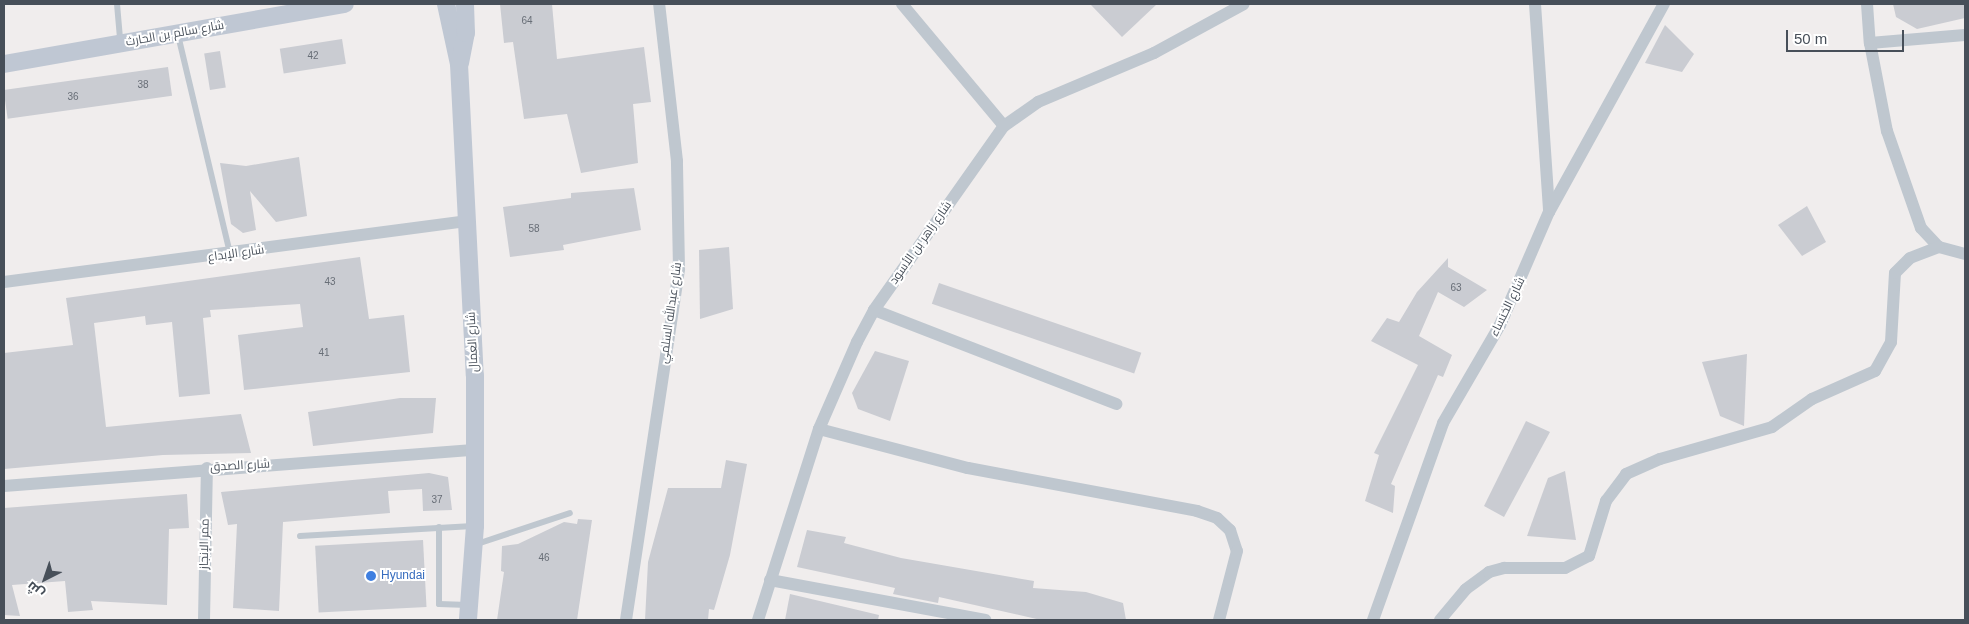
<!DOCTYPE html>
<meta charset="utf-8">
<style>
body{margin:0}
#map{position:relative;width:1969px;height:624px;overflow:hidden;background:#f0eded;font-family:Helvetica,Cairo,sans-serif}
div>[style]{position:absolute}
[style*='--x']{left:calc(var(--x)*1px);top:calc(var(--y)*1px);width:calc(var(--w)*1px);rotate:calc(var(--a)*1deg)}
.building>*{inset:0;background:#caccd2;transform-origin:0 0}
.lane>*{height:6px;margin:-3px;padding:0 3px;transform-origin:3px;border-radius:3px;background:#bfc7cf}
.street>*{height:12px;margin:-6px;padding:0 6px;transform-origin:6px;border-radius:6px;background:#bfc7cf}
.secondary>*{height:18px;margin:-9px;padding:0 9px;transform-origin:9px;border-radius:9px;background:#bfc7d3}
.dots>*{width:14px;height:14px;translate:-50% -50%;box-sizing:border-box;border:2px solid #fff;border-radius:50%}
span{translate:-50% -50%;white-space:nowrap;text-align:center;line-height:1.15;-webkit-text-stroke:4px #fff;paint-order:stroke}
.number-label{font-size:10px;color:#686e77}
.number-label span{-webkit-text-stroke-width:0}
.street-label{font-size:12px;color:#474f59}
.shop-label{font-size:12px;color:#366cbe}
.left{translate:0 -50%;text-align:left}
.frame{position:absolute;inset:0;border:5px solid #474f59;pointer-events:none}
.north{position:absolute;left:20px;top:554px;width:50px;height:50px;-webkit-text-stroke:4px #fff;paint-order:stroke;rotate:221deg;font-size:14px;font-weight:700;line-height:20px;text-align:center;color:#474f59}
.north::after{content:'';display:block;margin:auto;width:18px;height:22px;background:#474f59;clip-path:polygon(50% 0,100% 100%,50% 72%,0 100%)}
.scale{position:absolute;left:1786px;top:30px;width:118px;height:22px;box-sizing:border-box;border:2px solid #474f59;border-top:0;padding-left:6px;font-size:15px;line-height:18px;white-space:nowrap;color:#474f59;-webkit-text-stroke:4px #fff;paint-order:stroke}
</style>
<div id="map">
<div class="building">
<div style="clip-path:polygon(500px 4px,552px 4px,557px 59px,644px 47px,651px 102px,633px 104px,638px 163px,581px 173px,567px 114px,524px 119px,513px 42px,504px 43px)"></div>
<div style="clip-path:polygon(1090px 4px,1157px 4px,1122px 37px)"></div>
<div style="clip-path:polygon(1893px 4px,1965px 4px,1965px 18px,1917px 29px,1896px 17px)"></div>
<div style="clip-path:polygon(1665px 25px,1694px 54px,1682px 72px,1645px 63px)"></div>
<div style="left:342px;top:39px;width:25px;height:63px;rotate:81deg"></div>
<div style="left:220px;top:51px;width:37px;height:16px;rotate:81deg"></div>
<div style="left:168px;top:67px;width:29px;height:166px;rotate:82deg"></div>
<div style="clip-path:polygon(299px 157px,307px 216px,276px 222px,250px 191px,256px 230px,243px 233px,231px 224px,220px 163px,246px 166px)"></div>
<div style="clip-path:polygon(634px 188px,641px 230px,563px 245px,564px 250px,510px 257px,503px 207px,571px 198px,571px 193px)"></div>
<div style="clip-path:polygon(1807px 206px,1826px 242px,1802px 256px,1778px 225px)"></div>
<div style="clip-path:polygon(729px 247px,733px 309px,700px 319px,699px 250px)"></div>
<div style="clip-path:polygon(360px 257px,369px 319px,404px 315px,410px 372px,244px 390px,238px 335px,303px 327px,300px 304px,210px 310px,211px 317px,203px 318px,210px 394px,179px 397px,172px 322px,146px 325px,145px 316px,94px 323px,106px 427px,241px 414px,251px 453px,163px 455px,4px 469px,4px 353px,73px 345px,66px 298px)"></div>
<div style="clip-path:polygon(1448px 258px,1448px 267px,1487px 290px,1464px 307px,1438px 292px,1419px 336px,1452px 355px,1443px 377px,1438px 375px,1391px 484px,1395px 486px,1393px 513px,1365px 501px,1379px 455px,1374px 453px,1418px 365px,1371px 341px,1387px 318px,1399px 322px,1417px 292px)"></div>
<div style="left:939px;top:283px;width:214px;height:22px;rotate:19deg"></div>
<div style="clip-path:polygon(875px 351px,909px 361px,890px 421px,858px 409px,852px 393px)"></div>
<div style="clip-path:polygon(1747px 354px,1744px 426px,1720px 416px,1702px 362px)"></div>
<div style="clip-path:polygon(400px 398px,436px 398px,433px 433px,313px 446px,308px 412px)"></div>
<div style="clip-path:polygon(1526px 421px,1550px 432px,1504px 517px,1484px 506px)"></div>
<div style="clip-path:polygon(726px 460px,747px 464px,730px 555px,714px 610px,709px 609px,708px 620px,645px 620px,648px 562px,668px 488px,721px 488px)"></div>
<div style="clip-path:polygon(1565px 471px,1576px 540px,1527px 536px,1548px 478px)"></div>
<div style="clip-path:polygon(429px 473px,448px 477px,452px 510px,423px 511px,422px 489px,388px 491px,390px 513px,283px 522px,279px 611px,233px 608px,237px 524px,228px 525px,221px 492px)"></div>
<div style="clip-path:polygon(187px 494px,189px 528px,169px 529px,167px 605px,91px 601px,93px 610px,68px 612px,65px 581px,12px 585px,20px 616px,4px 615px,4px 508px)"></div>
<div style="clip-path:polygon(578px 519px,592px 520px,577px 620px,497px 620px,504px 572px,501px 571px,502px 546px,518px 544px,564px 522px,577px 524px)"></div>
<div style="clip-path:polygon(807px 530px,846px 537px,844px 543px,901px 558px,1034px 581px,1033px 588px,1086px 592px,1123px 603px,1126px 620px,1041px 620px,939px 597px,938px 603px,893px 594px,895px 588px,797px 567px)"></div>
<div style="left:423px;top:540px;width:67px;height:108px;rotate:87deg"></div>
<div style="clip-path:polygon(790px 594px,879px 615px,878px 620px,785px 620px)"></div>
</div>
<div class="lane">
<div style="--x:117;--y:4;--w:38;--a:85"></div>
<div style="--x:178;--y:35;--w:225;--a:76.6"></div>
<div style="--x:439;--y:527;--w:77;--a:90"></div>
<div style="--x:439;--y:604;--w:29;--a:2"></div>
<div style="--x:300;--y:536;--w:173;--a:-3.3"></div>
<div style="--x:474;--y:545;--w:101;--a:-18.4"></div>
</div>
<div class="street">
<div style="--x:902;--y:4;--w:159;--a:50.1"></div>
<div style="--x:1535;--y:4;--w:208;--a:86.1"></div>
<div style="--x:1867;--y:4;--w:39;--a:86"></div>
<div style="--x:1870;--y:43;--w:95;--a:-4.8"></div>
<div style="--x:1870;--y:43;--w:90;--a:79.1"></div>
<div style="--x:1887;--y:131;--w:103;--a:70.7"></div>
<div style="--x:1921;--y:228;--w:26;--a:47"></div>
<div style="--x:1939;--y:247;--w:27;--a:15"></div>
<div style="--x:4;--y:282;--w:468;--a:-7.5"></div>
<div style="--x:874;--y:310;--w:260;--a:21.2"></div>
<div style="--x:819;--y:429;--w:154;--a:14.7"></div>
<div style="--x:968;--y:468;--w:233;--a:10.6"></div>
<div style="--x:1197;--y:511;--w:21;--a:19"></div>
<div style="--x:1217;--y:518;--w:18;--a:43"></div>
<div style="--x:1230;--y:530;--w:22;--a:72"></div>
<div style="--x:1237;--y:551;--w:71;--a:104.6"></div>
<div style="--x:4;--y:486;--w:474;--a:-4.4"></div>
<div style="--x:770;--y:580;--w:219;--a:10.5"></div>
<div style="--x:204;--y:620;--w:152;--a:-88.9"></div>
<div style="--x:626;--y:620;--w:355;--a:-81.4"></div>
<div style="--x:679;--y:269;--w:108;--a:-91.1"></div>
<div style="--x:677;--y:161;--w:158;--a:-96.5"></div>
<div style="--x:758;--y:620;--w:201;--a:-72.3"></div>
<div style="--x:819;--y:429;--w:95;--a:-66.4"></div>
<div style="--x:857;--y:342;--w:36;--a:-62"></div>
<div style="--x:874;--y:310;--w:225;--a:-54.8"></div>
<div style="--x:1004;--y:126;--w:42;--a:-35.2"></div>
<div style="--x:1038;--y:102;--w:126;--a:-22.9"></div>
<div style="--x:1154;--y:53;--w:102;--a:-28.6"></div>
<div style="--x:1373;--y:620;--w:209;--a:-70.4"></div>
<div style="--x:1443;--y:423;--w:113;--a:-59.8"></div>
<div style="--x:1500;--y:325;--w:123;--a:-66.6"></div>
<div style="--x:1549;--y:212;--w:238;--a:-61.1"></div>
<div style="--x:1440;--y:620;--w:40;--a:-50"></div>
<div style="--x:1466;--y:589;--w:29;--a:-36"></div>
<div style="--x:1489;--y:572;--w:16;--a:-15"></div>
<div style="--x:1504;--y:568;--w:61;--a:0"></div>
<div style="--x:1565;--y:568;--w:27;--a:-27"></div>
<div style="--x:1589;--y:556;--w:58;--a:-72.8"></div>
<div style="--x:1606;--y:501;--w:34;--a:-53"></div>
<div style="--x:1626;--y:474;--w:37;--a:-24"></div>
<div style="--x:1660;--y:459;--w:116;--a:-15.9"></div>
<div style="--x:1772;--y:427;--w:49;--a:-35"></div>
<div style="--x:1812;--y:399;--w:69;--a:-24"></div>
<div style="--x:1875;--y:371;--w:33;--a:-61"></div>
<div style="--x:1891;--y:342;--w:69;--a:-86.7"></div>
<div style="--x:1895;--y:273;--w:21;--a:-45"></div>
<div style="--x:1910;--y:258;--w:31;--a:-21"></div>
</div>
<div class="secondary">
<div style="--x:446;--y:4;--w:61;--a:77.8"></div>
<div style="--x:459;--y:64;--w:312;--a:87.1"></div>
<div style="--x:475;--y:376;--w:150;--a:90"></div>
<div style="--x:475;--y:526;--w:94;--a:94.3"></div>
<div style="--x:460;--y:63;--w:31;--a:-79"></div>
<div style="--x:466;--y:33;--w:29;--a:-92"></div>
<div style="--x:4;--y:64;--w:346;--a:-10"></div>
</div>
<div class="dots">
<div style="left:371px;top:576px;background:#3f7fe0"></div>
</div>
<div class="number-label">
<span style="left:527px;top:21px">64</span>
<span style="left:313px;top:56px">42</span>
<span style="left:143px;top:85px">38</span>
<span style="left:73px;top:97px">36</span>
<span style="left:534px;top:229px">58</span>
<span style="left:330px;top:282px">43</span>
<span style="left:1456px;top:288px">63</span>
<span style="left:324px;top:353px">41</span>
<span style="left:437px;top:500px">37</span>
<span style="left:544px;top:558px">46</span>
</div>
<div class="street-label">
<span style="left:175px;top:34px;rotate:-10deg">شارع سالم بن الحارث</span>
<span style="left:921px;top:243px;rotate:-55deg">شارع زاهر بن الأسود</span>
<span style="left:236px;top:254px;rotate:-8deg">شارع الإبداع</span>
<span style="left:1508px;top:307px;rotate:-64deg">شارع الخنساء</span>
<span style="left:671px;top:313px;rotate:-82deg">شارع عبدالله السلمي</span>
<span style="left:473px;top:342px;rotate:-93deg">شارع العمال</span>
<span style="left:240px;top:466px;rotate:-3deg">شارع الصدق</span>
<span style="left:205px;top:544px;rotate:-89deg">ممر الإنجاز</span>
</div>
<div class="shop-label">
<span class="left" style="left:381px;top:576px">Hyundai</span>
</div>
<div class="frame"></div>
<div class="north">ش</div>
<div class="scale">50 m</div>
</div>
